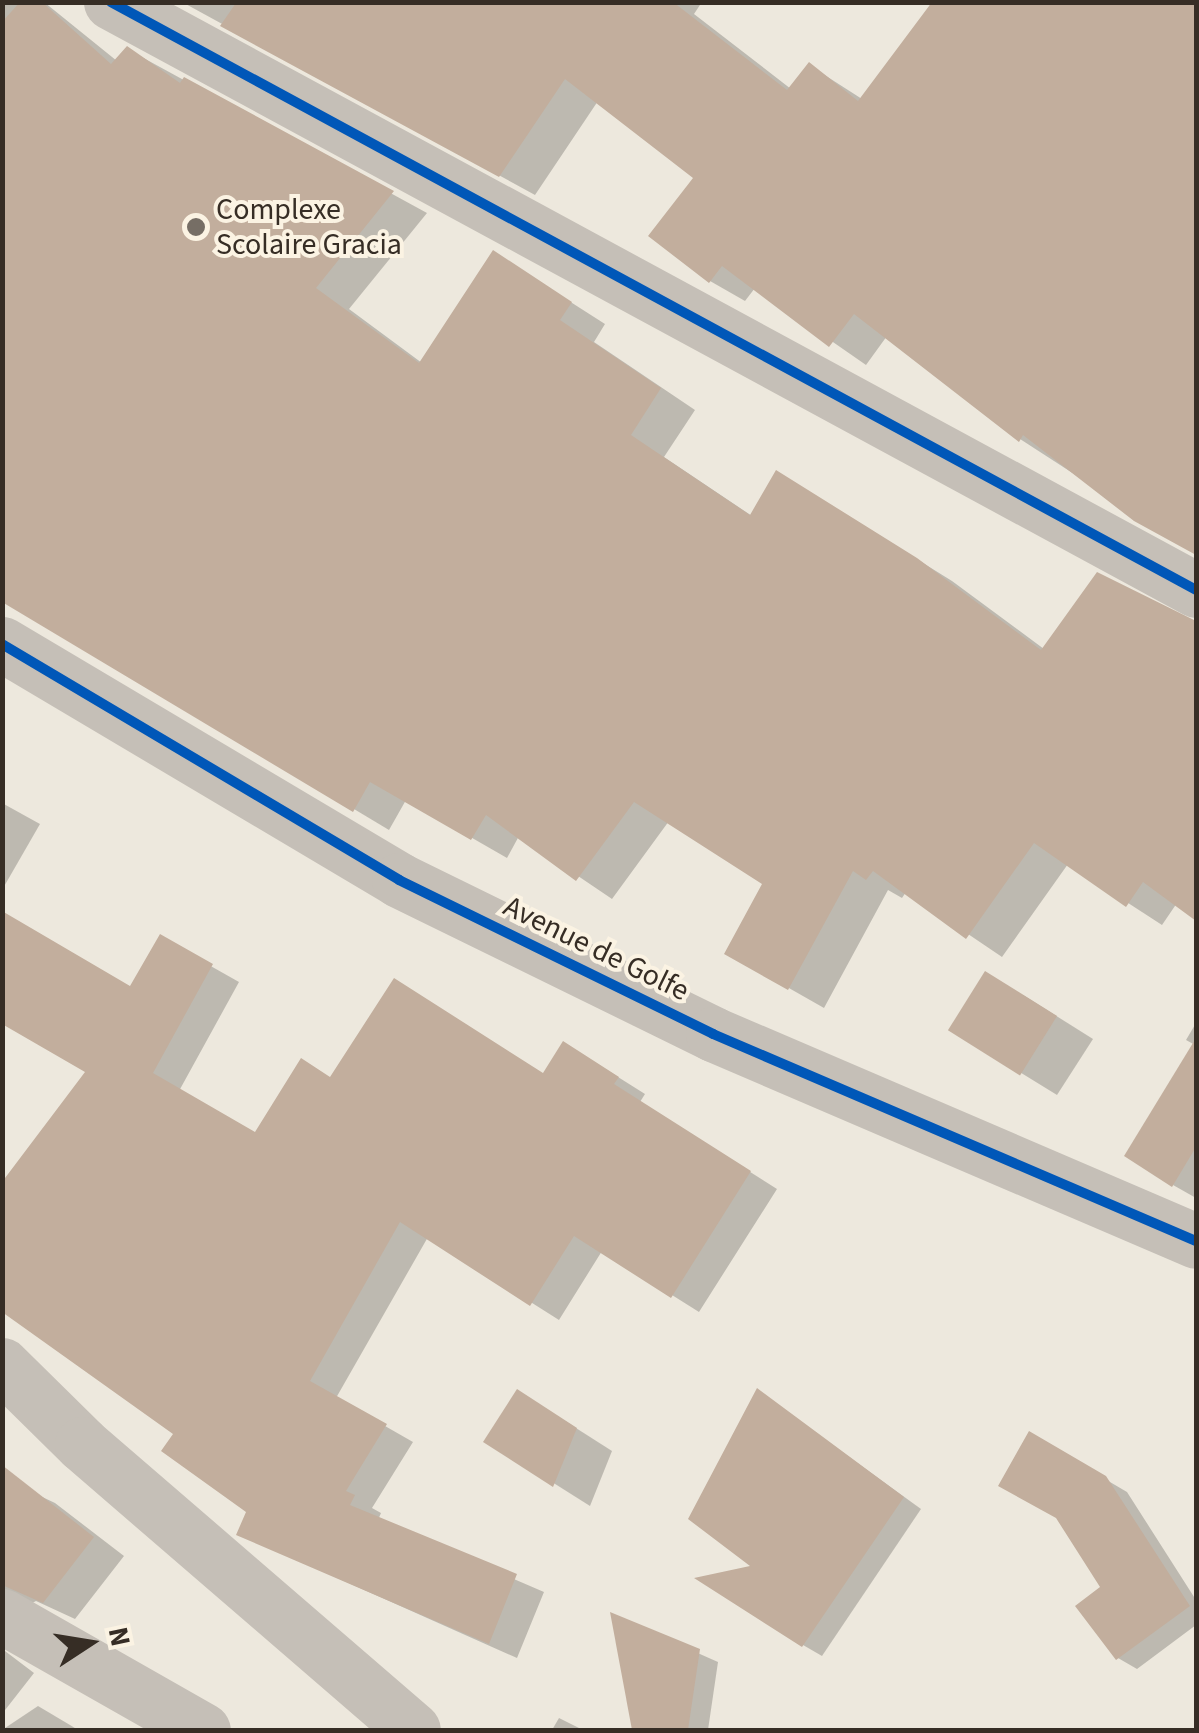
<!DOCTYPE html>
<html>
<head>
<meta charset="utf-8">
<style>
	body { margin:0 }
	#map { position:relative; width:1199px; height:1733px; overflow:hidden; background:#ede8dd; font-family:"Source Sans 3",sans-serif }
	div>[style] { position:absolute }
	.shadow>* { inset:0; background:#0003 }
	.building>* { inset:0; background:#c2ae9d; transform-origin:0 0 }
	.street>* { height:55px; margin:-27.5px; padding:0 27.5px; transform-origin:27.5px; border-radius:27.5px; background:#c5bfb7 }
	.cycleway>* { height:10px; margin:-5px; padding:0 5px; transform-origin:5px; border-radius:5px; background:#0057b8 }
	.dots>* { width:28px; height:28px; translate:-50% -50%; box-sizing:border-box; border:5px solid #fbf3e3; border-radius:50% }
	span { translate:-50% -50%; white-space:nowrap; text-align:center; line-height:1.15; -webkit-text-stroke:8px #fbf3e3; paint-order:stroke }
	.poi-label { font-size:30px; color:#362d25 }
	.left { translate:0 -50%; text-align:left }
	.street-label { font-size:30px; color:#362d25 }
	.frame { position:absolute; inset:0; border:5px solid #362d25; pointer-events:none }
	.north { position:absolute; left:40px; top:1593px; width:100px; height:100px; -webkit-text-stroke:8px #fbf3e3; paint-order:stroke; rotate:78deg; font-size:28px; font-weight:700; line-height:40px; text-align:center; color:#362d25 }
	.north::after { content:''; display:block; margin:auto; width:35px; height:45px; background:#362d25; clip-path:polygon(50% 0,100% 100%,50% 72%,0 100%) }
</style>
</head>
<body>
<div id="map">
	<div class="shadow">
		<i style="clip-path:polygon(2px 2px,44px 2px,117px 61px,127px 49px,427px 213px,349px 309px,422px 363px,494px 253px,605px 324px,594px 342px,695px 410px,664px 457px,752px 516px,812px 494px,952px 581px,1044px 649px,1196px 624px,1196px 917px,1177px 903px,1162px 925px,1068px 864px,1002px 957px,906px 892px,902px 898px,888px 890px,824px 1008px,727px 953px,765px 883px,669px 821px,612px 899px,519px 836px,507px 858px,406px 800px,389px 830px,2px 598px)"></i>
		<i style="clip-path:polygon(182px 2px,702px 2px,694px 14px,791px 89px,809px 65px,862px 99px,935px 2px,1196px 2px,1196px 553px,1020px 439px,887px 336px,866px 365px,755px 288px,745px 301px,710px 281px,696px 177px,598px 101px,535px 195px)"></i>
		<i style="clip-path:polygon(2px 803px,40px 824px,2px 890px)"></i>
		<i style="clip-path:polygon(161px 938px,239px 982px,179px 1091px,256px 1135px,332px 1079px,544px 1075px,591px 1060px,645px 1094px,640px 1102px,777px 1189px,699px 1312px,602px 1251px,559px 1320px,428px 1237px,336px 1398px,413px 1442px,372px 1508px,381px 1513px,378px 1520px,544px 1592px,517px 1658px,239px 1534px,249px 1511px,177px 1433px,88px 1072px)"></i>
		<i style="clip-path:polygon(1023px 995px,1093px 1039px,1057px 1095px,950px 1029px)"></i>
		<i style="clip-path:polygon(1196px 1023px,1196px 1198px,1173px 1185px,1195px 1045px,1186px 1040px)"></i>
		<i style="clip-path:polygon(758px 1391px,921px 1509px,822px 1656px,803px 1645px,756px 1567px)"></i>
		<i style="clip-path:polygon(554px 1414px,612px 1451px,590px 1506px,487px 1441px)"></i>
		<i style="clip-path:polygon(1030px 1435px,1127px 1492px,1196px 1600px,1196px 1625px,1137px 1669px,1118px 1658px,1103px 1588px)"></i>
		<i style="clip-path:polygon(2px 1478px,55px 1503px,124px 1556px,75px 1619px,36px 1601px,6px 1617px,5px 1651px,34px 1673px,2px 1714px)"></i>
		<i style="clip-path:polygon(614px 1616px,718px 1662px,708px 1730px,635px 1730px)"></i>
		<i style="clip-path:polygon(38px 1706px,70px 1725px,78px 1730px,2px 1730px)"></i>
		<i style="clip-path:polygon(559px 1718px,583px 1730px,552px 1730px)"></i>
	</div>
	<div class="building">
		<i style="clip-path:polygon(20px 2px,42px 2px,111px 64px,127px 46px,180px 83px,184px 77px,394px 191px,316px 288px,419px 363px,493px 250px,572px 302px,560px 320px,661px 388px,631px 435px,750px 515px,776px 470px,917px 558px,1041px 650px,1097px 572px,1196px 621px,1196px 921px,1143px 882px,1126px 907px,1034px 843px,966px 939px,873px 871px,866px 880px,853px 871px,788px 990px,724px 954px,762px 884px,634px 802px,576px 881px,486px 815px,471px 840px,370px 782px,353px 812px,2px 602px,2px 22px)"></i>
		<i style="clip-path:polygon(673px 2px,787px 90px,809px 62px,858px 101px,932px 2px,1196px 2px,1196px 555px,1134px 521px,1023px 435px,1019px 442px,854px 314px,829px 347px,722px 266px,709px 283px,648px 236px,693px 178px,565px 79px,499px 177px,220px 26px,236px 3px)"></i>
		<i style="clip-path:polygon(2px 911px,130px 986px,160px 934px,213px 964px,153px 1073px,255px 1132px,301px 1058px,330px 1077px,394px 978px,543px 1073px,563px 1041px,619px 1077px,614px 1084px,751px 1171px,671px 1298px,574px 1236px,530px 1306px,400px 1222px,310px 1381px,387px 1424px,346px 1491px,355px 1495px,350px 1505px,517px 1574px,489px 1644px,236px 1535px,246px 1512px,161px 1451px,173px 1434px,2px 1312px,2px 1182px,85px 1072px,2px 1024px)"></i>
		<i style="left:985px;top:971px;width:85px;height:70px;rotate:32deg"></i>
		<i style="clip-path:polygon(1196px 1038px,1196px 1147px,1172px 1187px,1124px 1156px)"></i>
		<i style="clip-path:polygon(757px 1388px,904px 1497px,802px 1647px,694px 1578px,750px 1566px,688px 1519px)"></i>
		<i style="clip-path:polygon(517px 1389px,577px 1428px,553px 1487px,483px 1442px)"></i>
		<i style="clip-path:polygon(1029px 1431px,1106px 1476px,1190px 1606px,1116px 1660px,1075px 1606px,1100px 1587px,1056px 1518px,998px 1486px)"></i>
		<i style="clip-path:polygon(2px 1465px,94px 1537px,43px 1603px,2px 1585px)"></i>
		<i style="clip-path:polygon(610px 1612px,700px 1649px,688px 1730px,632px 1730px)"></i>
	</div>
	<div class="street">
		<i style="left:111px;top:2px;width:1234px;rotate:28.45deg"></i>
		<i style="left:2px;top:644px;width:462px;rotate:30.7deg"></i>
		<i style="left:399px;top:880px;width:350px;rotate:26.1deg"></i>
		<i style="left:713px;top:1034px;width:525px;rotate:23.2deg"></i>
		<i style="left:2px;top:1365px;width:112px;rotate:44.6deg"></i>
		<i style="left:82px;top:1444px;width:437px;rotate:40.8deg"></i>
		<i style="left:2px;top:1616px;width:231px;rotate:29.6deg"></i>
	</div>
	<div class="cycleway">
		<i style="left:111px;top:2px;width:1234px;rotate:28.45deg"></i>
		<i style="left:2px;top:644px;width:462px;rotate:30.7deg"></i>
		<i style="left:399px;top:880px;width:350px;rotate:26.1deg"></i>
		<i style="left:713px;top:1034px;width:525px;rotate:23.2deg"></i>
	</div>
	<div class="dots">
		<i style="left:196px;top:227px;background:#766e65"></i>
	</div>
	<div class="poi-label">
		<span class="left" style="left:216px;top:227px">Complexe<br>Scolaire Gracia</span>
	</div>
	<div class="street-label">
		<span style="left:596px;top:949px;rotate:26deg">Avenue de Golfe</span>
	</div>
	<div class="frame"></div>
	<div class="north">N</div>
</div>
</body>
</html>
